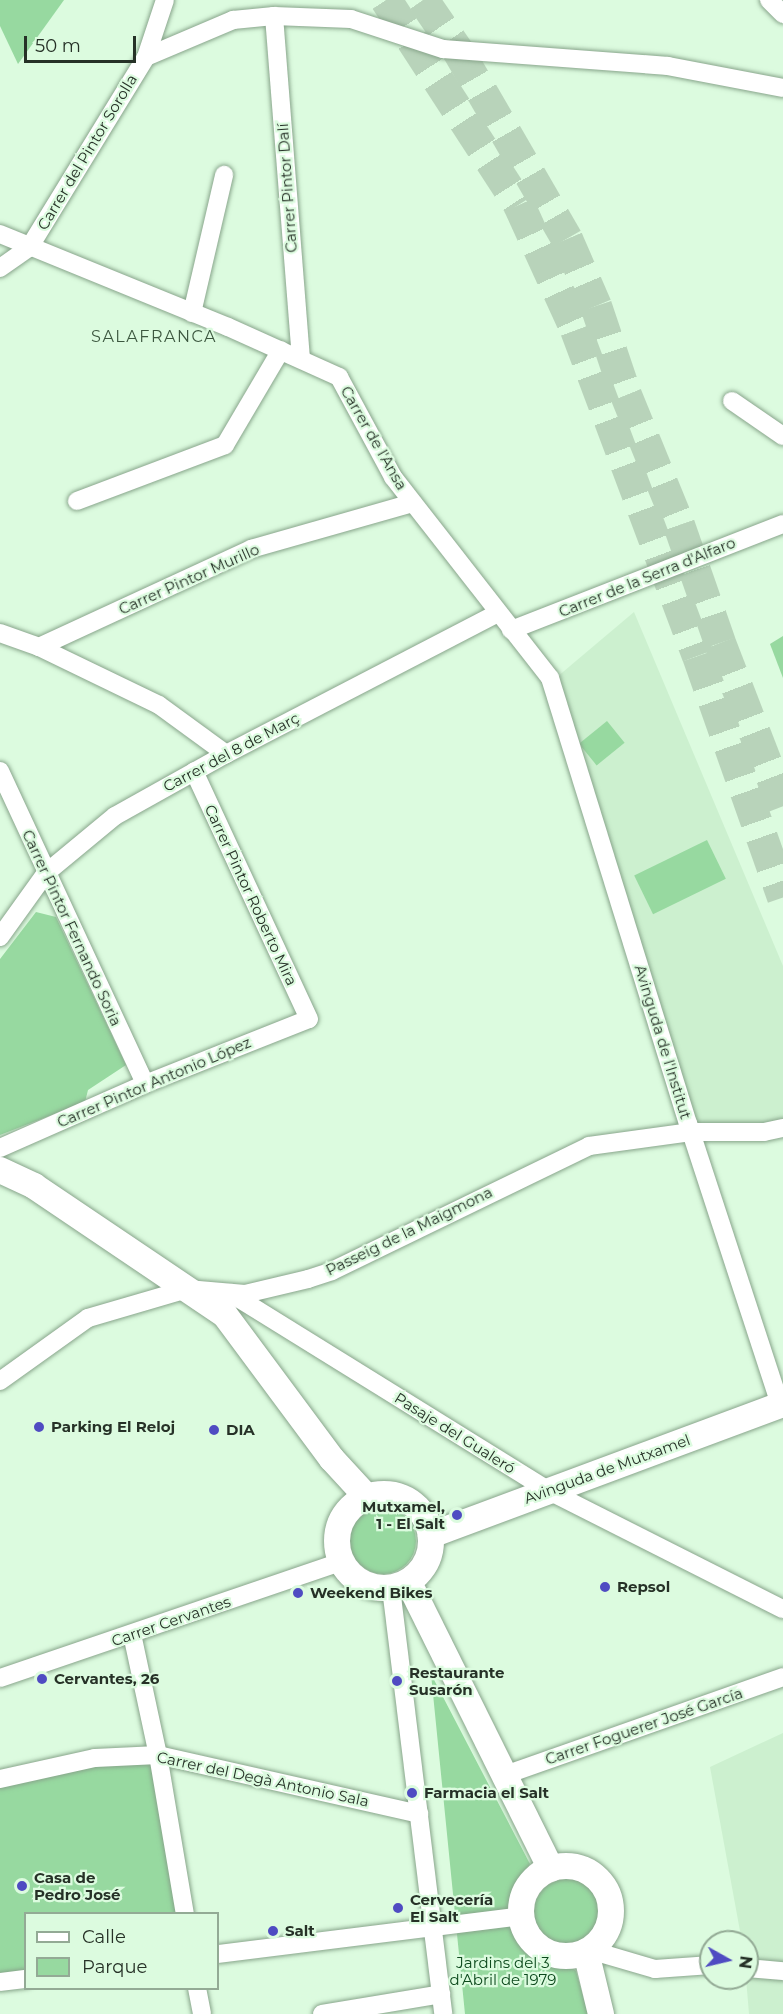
<!DOCTYPE html>
<html>
<head>
<meta charset="utf-8">
<style>
	body { margin:0 }
	#map { position:relative; width:783px; height:2014px; overflow:hidden; background:#dcfbdf; font-family:Montserrat,sans-serif }
	div>[style] { position:absolute }
	.built>* { inset:0; background:#ccf0cf }
	.green>* { inset:0; background:#97d9a0; transform-origin:0 0 }
	.round { border-radius:50% }
	.highway-tunnel>* { height:32px; margin-top:-16px; transform-origin:0; background:repeating-linear-gradient(90deg,#b8d3ba 0 32px,transparent 0 48px) }
	.roads { filter:drop-shadow(0 0 2px #88a58b) drop-shadow(0 0 2px #88a58b) }
	.street>* { height:18px; margin:-9px; padding:0 9px; transform-origin:9px; border-radius:9px; background:#fff }
	.secondary>* { height:26px; margin:-13px; padding:0 13px; transform-origin:13px; border-radius:13px; background:#fff }
	.secondary>.ring { margin:-13px; padding:0; box-sizing:content-box; background:none; border:26px solid #fff; border-radius:50% }
	.dots>* { width:16px; height:16px; translate:-50% -50%; box-sizing:border-box; border:3px solid #dcfbdf; border-radius:50% }
	span { translate:-50% -50%; white-space:nowrap; text-align:center; line-height:1.15; -webkit-text-stroke:4.5px #dcfbdf; paint-order:stroke }
	.street-label { font-size:15px; color:#263127 }
	.poi-label { font-size:15px; color:#263127; font-weight:700 }
	.left { translate:0 -50%; text-align:left }
	.right { translate:-100% -50%; text-align:right }
	.park-label { font-size:15px; color:#0c491c }
	.neighbourhood-label { font-size:16px; color:#3c573f; letter-spacing:1.5px }
	.legend { position:absolute; left:24px; top:1912px; width:195px; height:78px; box-sizing:border-box; background:#dcfbdf; border:2px solid #93aa95; margin:0; padding:8px 10px; list-style:none; font-size:18px; color:#263127 }
	.legend li { display:flex; align-items:center; gap:12px; height:30px }
	.legend b { width:30px; border:2px solid #93aa95 }
	.north { position:absolute; left:699px; top:1930px; width:60px; height:60px; box-sizing:border-box; background:#dcfbdf; border:2px solid #93aa95; border-radius:50%; rotate:98deg; font-size:16px; font-weight:700; line-height:24px; text-align:center; color:#263127 }
	.north::after { content:''; display:block; margin:auto; width:21px; height:27px; background:#4f4bc2; clip-path:polygon(50% 0,100% 100%,50% 72%,0 100%) }
	.scale { position:absolute; left:24px; top:36px; width:112px; height:27px; box-sizing:border-box; border:3px solid #263127; border-top:0; padding-left:8px; font-size:18px; line-height:21px; white-space:nowrap; color:#263127; -webkit-text-stroke:4px #dcfbdf; paint-order:stroke }
</style>
</head>
<body>
<div id="map">
	<div class="built">
		<i style="clip-path:polygon(634px 612px,783px 966px,783px 1120px,753px 1125px,691px 1123px,557px 677px)"></i>
		<i style="clip-path:polygon(783px 1733px,783px 2014px,749px 2014px,746px 1978px,747px 1942px,742px 1942px,710px 1767px)"></i>
	</div>
	<div class="green">
		<i style="clip-path:polygon(0 0,64px 0,18px 64px,0 26px)"></i>
		<i style="clip-path:polygon(783px 636px,783px 678px,770px 644px)"></i>
		<i style="left:607px;top:721px;width:28px;height:36px;rotate:51deg"></i>
		<i style="left:707px;top:840px;width:43px;height:81px;rotate:64deg"></i>
		<i style="clip-path:polygon(36px 912px,56px 917px,126px 1065px,88px 1090px,85px 1102px,0 1135px,0 959px)"></i>
		<i class="round" style="left:350px;top:1508px;width:66px;height:66px"></i>
		<i style="clip-path:polygon(431px 1674px,530px 1864px,503px 1918px,576px 1971px,588px 2014px,465px 2014px)"></i>
		<i style="clip-path:polygon(158px 1755px,185px 1913px,26px 1914px,25px 1979px,0 1982px,0 1779px)"></i>
		<i class="round" style="left:534px;top:1879px;width:66px;height:66px"></i>
	</div>
	<div class="highway-tunnel">
		<i style="left:386px;top:0;width:244px;rotate:57deg"></i>
		<i style="left:519px;top:205px;width:137px;rotate:65.5deg"></i>
		<i style="left:576px;top:330px;width:348px;rotate:69.5deg"></i>
		<i style="left:698px;top:656px;width:256px;rotate:70.6deg"></i>
		<i style="left:423px;top:0;width:62px;rotate:55.5deg"></i>
		<i style="left:458px;top:51px;width:217px;rotate:59.9deg"></i>
		<i style="left:567px;top:239px;width:73px;rotate:66.6deg"></i>
		<i style="left:596px;top:306px;width:94px;rotate:71.4deg"></i>
		<i style="left:626px;top:395px;width:140px;rotate:67.8deg"></i>
		<i style="left:679px;top:525px;width:125px;rotate:70.8deg"></i>
		<i style="left:720px;top:643px;width:175px;rotate:68.9deg"></i>
	</div>
	<div class="roads">
		<div class="street">
			<i style="left:769px;top:0;width:20px;rotate:45deg"></i>
			<i style="left:274px;top:16px;width:344px;rotate:85.5deg"></i>
			<i style="left:146px;top:57px;width:95px;rotate:-23deg"></i>
			<i style="left:233px;top:20px;width:41px;rotate:-5.6deg"></i>
			<i style="left:274px;top:16px;width:77px;rotate:2.2deg"></i>
			<i style="left:351px;top:19px;width:97px;rotate:18.1deg"></i>
			<i style="left:443px;top:49px;width:226px;rotate:4.3deg"></i>
			<i style="left:668px;top:66px;width:117px;rotate:10.8deg"></i>
			<i style="left:0;top:234px;width:246px;rotate:22.2deg"></i>
			<i style="left:228px;top:327px;width:122px;rotate:24.2deg"></i>
			<i style="left:339px;top:377px;width:114px;rotate:61.6deg"></i>
			<i style="left:393px;top:477px;width:255px;rotate:52deg"></i>
			<i style="left:550px;top:678px;width:466px;rotate:72.8deg"></i>
			<i style="left:688px;top:1123px;width:297px;rotate:71.9deg"></i>
			<i style="left:0;top:268px;width:35px;rotate:-35deg"></i>
			<i style="left:29px;top:248px;width:224px;rotate:-58.5deg"></i>
			<i style="left:146px;top:57px;width:60px;rotate:-71.6deg"></i>
			<i style="left:192px;top:313px;width:142px;rotate:-76.9deg"></i>
			<i style="left:732px;top:401px;width:62px;rotate:34.5deg"></i>
			<i style="left:77px;top:501px;width:158px;rotate:-20.7deg"></i>
			<i style="left:225px;top:445px;width:110px;rotate:-59.5deg"></i>
			<i style="left:511px;top:630px;width:292px;rotate:-21.3deg"></i>
			<i style="left:0;top:633px;width:41px;rotate:19.7deg"></i>
			<i style="left:39px;top:647px;width:133px;rotate:25.8deg"></i>
			<i style="left:159px;top:705px;width:83px;rotate:36.2deg"></i>
			<i style="left:39px;top:647px;width:234px;rotate:-24.8deg"></i>
			<i style="left:251px;top:549px;width:168px;rotate:-15.9deg"></i>
			<i style="left:0;top:771px;width:345px;rotate:65.1deg"></i>
			<i style="left:0;top:937px;width:79px;rotate:-54.3deg"></i>
			<i style="left:46px;top:873px;width:89px;rotate:-39.6deg"></i>
			<i style="left:115px;top:816px;width:127px;rotate:-29.2deg"></i>
			<i style="left:226px;top:754px;width:306px;rotate:-27.4deg"></i>
			<i style="left:0;top:1148px;width:158px;rotate:-23.8deg"></i>
			<i style="left:145px;top:1084px;width:176px;rotate:-21.6deg"></i>
			<i style="left:309px;top:1019px;width:273px;rotate:-114.9deg"></i>
			<i style="left:230px;top:1293px;width:375px;rotate:31.8deg"></i>
			<i style="left:549px;top:1491px;width:262px;rotate:26.8deg"></i>
			<i style="left:0;top:1381px;width:108px;rotate:-35.6deg"></i>
			<i style="left:88px;top:1318px;width:103px;rotate:-16.3deg"></i>
			<i style="left:187px;top:1289px;width:58px;rotate:4.9deg"></i>
			<i style="left:245px;top:1294px;width:65px;rotate:-13.4deg"></i>
			<i style="left:308px;top:1279px;width:25px;rotate:-18deg"></i>
			<i style="left:332px;top:1271px;width:286px;rotate:-25.9deg"></i>
			<i style="left:589px;top:1146px;width:103px;rotate:-7.8deg"></i>
			<i style="left:691px;top:1132px;width:73px"></i>
			<i style="left:764px;top:1132px;width:19px;rotate:-12deg"></i>
			<i style="left:391px;top:1588px;width:429px;rotate:83deg"></i>
			<i style="left:132px;top:1634px;width:124px;rotate:77.9deg"></i>
			<i style="left:158px;top:1755px;width:161px;rotate:80.4deg"></i>
			<i style="left:0;top:1678px;width:360px;rotate:-18.8deg"></i>
			<i style="left:505px;top:1775px;width:295px;rotate:-19.4deg"></i>
			<i style="left:0;top:1779px;width:97px;rotate:-12.5deg"></i>
			<i style="left:95px;top:1758px;width:63px;rotate:-2.7deg"></i>
			<i style="left:158px;top:1755px;width:268px;rotate:12.7deg"></i>
			<i style="left:590px;top:1950px;width:68px;rotate:16.3deg"></i>
			<i style="left:655px;top:1969px;width:56px;rotate:-4.1deg"></i>
			<i style="left:218px;top:1954px;width:305px;rotate:-7.1deg"></i>
			<i style="left:747px;top:1968px;width:36px;rotate:5deg"></i>
			<i style="left:0;top:1982px;width:26px;rotate:-7deg"></i>
			<i style="left:197px;top:1988px;width:26px;rotate:79deg"></i>
			<i style="left:322px;top:2014px;width:121px;rotate:-9.5deg"></i>
		</div>
		<div class="secondary">
			<i style="left:0;top:1170px;width:38px;rotate:25deg"></i>
			<i style="left:34px;top:1186px;width:230px;rotate:34deg"></i>
			<i style="left:225px;top:1315px;width:179px;rotate:53.4deg"></i>
			<i style="left:332px;top:1459px;width:50px;rotate:47.4deg"></i>
			<i class="ring" style="left:337px;top:1494px;width:68px;height:68px"></i>
			<i style="left:431px;top:1535px;width:376px;rotate:-20.4deg"></i>
			<i style="left:409px;top:1583px;width:319px;rotate:63.6deg"></i>
			<i class="ring" style="left:521px;top:1866px;width:64px;height:64px"></i>
			<i style="left:586px;top:1952px;width:64px;rotate:76.4deg"></i>
		</div>
	</div>
	<div class="dots">
		<i style="left:39px;top:1427px;background:#4f4bc2"></i>
		<i style="left:214px;top:1430px;background:#4f4bc2"></i>
		<i style="left:457px;top:1515px;background:#4f4bc2"></i>
		<i style="left:605px;top:1587px;background:#4f4bc2"></i>
		<i style="left:298px;top:1593px;background:#4f4bc2"></i>
		<i style="left:42px;top:1679px;background:#4f4bc2"></i>
		<i style="left:397px;top:1681px;background:#4f4bc2"></i>
		<i style="left:412px;top:1793px;background:#4f4bc2"></i>
		<i style="left:22px;top:1886px;background:#4f4bc2"></i>
		<i style="left:398px;top:1908px;background:#4f4bc2"></i>
		<i style="left:273px;top:1931px;background:#4f4bc2"></i>
	</div>
	<div class="street-label">
		<span style="left:87px;top:152px;rotate:-59deg">Carrer del Pintor Sorolla</span>
		<span style="left:287px;top:188px;rotate:-94deg">Carrer Pintor Dalí</span>
		<span style="left:374px;top:438px;rotate:60deg">Carrer de l'Ansa</span>
		<span style="left:647px;top:577px;rotate:-22deg">Carrer de la Serra d'Alfaro</span>
		<span style="left:189px;top:579px;rotate:-24deg">Carrer Pintor Murillo</span>
		<span style="left:231px;top:752px;rotate:-28deg">Carrer del 8 de Març</span>
		<span style="left:251px;top:895px;rotate:65deg">Carrer Pintor Roberto Mira</span>
		<span style="left:72px;top:928px;rotate:65deg">Carrer Pintor Fernando Soria</span>
		<span style="left:663px;top:1042px;rotate:73deg">Avinguda de l'Institut</span>
		<span style="left:154px;top:1082px;rotate:-23deg">Carrer Pintor Antonio López</span>
		<span style="left:409px;top:1231px;rotate:-26deg">Passeig de la Maigmona</span>
		<span style="left:455px;top:1433px;rotate:32deg">Pasaje del Gualeró</span>
		<span style="left:607px;top:1469px;rotate:-20deg">Avinguda de Mutxamel</span>
		<span style="left:171px;top:1621px;rotate:-19deg">Carrer Cervantes</span>
		<span style="left:644px;top:1726px;rotate:-19deg">Carrer Foguerer José García</span>
		<span style="left:263px;top:1779px;rotate:12deg">Carrer del Degà Antonio Sala</span>
	</div>
	<div class="poi-label">
		<span class="left" style="left:51px;top:1427px">Parking El Reloj</span>
		<span class="left" style="left:226px;top:1430px">DIA</span>
		<span class="right" style="left:445px;top:1515px">Mutxamel,<br>1 - El Salt</span>
		<span class="left" style="left:617px;top:1587px">Repsol</span>
		<span class="left" style="left:310px;top:1593px">Weekend Bikes</span>
		<span class="left" style="left:409px;top:1681px">Restaurante<br>Susarón</span>
		<span class="left" style="left:54px;top:1679px">Cervantes, 26</span>
		<span class="left" style="left:424px;top:1793px">Farmacia el Salt</span>
		<span class="left" style="left:34px;top:1886px">Casa de<br>Pedro José</span>
		<span class="left" style="left:410px;top:1908px">Cervecería<br>El Salt</span>
		<span class="left" style="left:285px;top:1931px">Salt</span>
	</div>
	<div class="park-label">
		<span style="left:503px;top:1971px">Jardins del 3<br>d'Abril de 1979</span>
	</div>
	<div class="neighbourhood-label">
		<span style="left:154px;top:337px">SALAFRANCA</span>
	</div>
	<ul class="legend">
	<li><b style="height:8px;background:#fff"></b>Calle</li>
	<li><b style="height:16px;background:#97d9a0"></b>Parque</li>
	</ul>
	<div class="north">N</div>
	<div class="scale">50 m</div>
</div>
</body>
</html>
